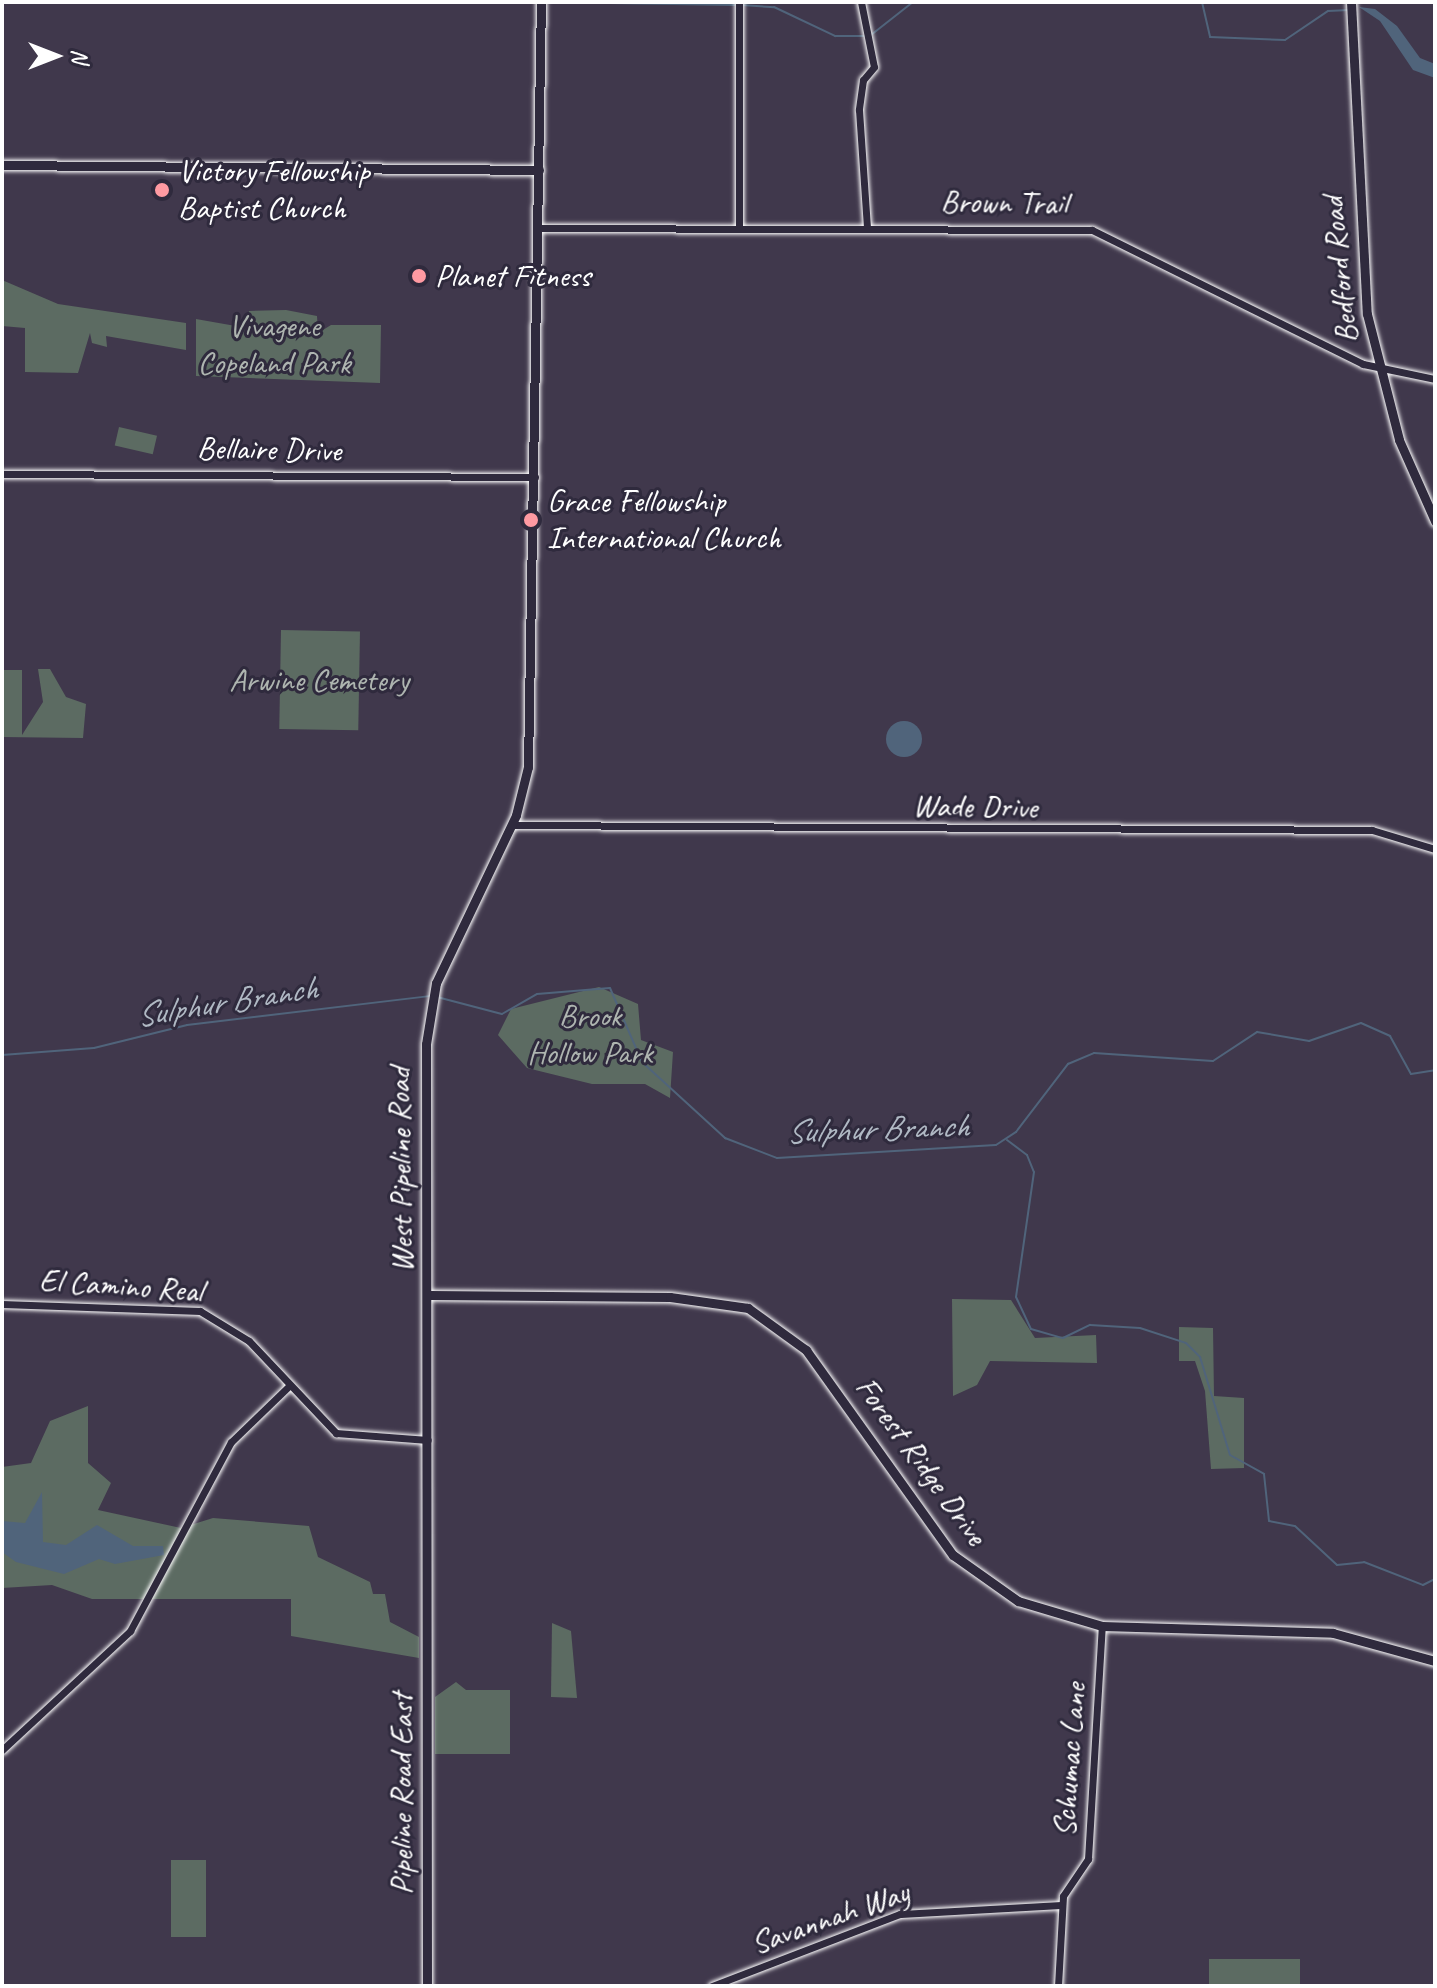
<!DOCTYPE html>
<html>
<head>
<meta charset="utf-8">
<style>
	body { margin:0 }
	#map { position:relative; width:1437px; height:1988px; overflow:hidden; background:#40384c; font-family:Caveat,sans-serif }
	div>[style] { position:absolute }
	.green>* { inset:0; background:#5c6b62; transform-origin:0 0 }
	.water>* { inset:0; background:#50647b }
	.round { border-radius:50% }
	.stream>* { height:2px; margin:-1px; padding:0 1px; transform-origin:1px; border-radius:1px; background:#50647b }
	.roads { filter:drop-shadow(0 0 2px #fff) drop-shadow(0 0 2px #fff) }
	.minor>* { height:7px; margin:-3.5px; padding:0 3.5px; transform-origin:3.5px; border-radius:3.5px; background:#2f2a3d }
	.major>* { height:9px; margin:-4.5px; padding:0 4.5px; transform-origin:4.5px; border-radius:4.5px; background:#2f2a3d }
	.dots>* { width:22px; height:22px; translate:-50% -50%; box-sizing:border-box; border:4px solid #2f2a3d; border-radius:50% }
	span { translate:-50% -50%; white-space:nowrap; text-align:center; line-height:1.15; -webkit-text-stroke:6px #2f2a3d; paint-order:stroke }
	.poi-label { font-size:32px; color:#fff }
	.left { translate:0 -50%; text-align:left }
	.street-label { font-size:32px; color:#fff }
	.park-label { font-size:32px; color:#aeb5b0 }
	.water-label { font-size:34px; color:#b0b9c4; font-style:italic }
	.frame { position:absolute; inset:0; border:4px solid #fff; pointer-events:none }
	.north { position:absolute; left:16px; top:16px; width:80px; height:80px; -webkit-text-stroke:6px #2f2a3d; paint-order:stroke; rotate:90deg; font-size:22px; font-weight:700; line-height:32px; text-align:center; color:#fff }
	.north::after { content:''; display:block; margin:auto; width:28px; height:36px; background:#fff; clip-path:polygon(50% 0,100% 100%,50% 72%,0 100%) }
</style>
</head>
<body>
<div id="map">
	<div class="green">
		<i style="clip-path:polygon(2px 280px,58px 304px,186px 323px,186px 350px,106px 336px,107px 347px,92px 343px,90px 333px,78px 373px,25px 372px,25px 328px,2px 326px)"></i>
		<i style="clip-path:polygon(286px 310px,317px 316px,318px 333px,331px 325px,381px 325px,380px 383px,196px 376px,196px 319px,247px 328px,249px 311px)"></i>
		<i style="left:119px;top:427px;width:39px;height:19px;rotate:13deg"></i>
		<i style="left:281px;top:630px;width:79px;height:99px;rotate:1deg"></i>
		<i style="clip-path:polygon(38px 669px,50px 669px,66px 697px,86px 704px,83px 738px,2px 737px,2px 670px,22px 670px,22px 735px,43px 702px)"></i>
		<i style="clip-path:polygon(599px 987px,638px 1004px,641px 1040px,673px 1052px,670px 1098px,645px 1084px,592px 1084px,527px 1068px,498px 1035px,511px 1009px)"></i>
		<i style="clip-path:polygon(952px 1299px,1011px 1300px,1035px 1338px,1096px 1335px,1097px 1363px,990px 1361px,977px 1385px,953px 1396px)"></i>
		<i style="clip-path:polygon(1179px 1327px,1213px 1328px,1214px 1396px,1244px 1398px,1244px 1468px,1211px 1469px,1205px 1391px,1195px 1361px,1179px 1361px)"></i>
		<i style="clip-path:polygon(88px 1406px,88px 1463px,111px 1483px,98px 1510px,181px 1528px,213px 1518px,309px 1526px,318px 1557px,370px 1582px,373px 1594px,385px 1594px,390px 1622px,419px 1637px,419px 1658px,291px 1636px,291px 1599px,92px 1599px,52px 1585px,2px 1588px,2px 1467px,31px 1463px,50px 1421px)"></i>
		<i style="clip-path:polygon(552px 1623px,571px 1631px,577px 1698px,551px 1697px)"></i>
		<i style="clip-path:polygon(456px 1682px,466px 1690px,510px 1690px,510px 1754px,435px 1754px,435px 1697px)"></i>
		<i style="left:171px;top:1860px;width:35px;height:77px"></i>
		<i style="left:1209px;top:1959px;width:91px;height:27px"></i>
	</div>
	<div class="water">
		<i style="clip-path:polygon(1359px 7px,1375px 9px,1397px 26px,1420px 58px,1435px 64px,1435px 78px,1413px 70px,1380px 21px)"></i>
		<i class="round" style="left:886px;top:721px;width:36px;height:36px"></i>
		<i style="clip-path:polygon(42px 1492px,43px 1542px,66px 1545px,97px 1525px,133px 1546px,163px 1546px,164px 1555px,115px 1564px,99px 1559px,64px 1574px,16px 1562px,2px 1552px,2px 1521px,25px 1523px)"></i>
	</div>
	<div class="stream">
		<i style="left:460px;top:2px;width:50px"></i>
		<i style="left:546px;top:2px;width:189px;rotate:0.9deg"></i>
		<i style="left:1202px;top:2px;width:36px;rotate:77deg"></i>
		<i style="left:1210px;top:37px;width:75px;rotate:2.3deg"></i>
		<i style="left:1285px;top:40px;width:52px;rotate:-34deg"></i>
		<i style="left:1328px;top:11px;width:21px;rotate:-3deg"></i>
		<i style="left:742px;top:5px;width:32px;rotate:4deg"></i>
		<i style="left:774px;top:7px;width:68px;rotate:25.4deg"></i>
		<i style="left:835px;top:36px;width:30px"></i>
		<i style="left:871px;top:35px;width:53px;rotate:-38.2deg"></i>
		<i style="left:437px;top:997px;width:67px;rotate:14.7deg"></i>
		<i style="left:502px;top:1014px;width:40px;rotate:-29.7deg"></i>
		<i style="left:537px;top:994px;width:73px;rotate:-4.7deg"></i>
		<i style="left:610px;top:988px;width:81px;rotate:66.6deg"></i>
		<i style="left:642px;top:1062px;width:113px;rotate:42.5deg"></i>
		<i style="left:725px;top:1138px;width:56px;rotate:21deg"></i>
		<i style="left:777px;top:1158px;width:219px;rotate:-3.4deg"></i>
		<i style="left:996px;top:1145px;width:24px;rotate:-33deg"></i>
		<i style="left:1016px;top:1132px;width:86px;rotate:-52.6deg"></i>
		<i style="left:1068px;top:1064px;width:28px;rotate:-23deg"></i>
		<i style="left:1094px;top:1053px;width:119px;rotate:3.8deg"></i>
		<i style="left:1213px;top:1061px;width:53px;rotate:-33.4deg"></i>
		<i style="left:1257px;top:1032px;width:53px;rotate:9.8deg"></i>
		<i style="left:1309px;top:1041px;width:55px;rotate:-19.1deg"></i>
		<i style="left:1361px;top:1023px;width:32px;rotate:24deg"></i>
		<i style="left:1390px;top:1036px;width:43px;rotate:61.1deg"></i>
		<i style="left:1411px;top:1074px;width:24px;rotate:-9deg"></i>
		<i style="left:2px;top:1055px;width:92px;rotate:-4.4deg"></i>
		<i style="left:94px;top:1048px;width:96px;rotate:-13.9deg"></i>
		<i style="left:187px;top:1025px;width:246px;rotate:-6.8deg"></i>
		<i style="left:1007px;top:1140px;width:25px;rotate:37deg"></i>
		<i style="left:1027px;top:1155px;width:18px;rotate:68deg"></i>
		<i style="left:1034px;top:1172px;width:126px;rotate:98.2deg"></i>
		<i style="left:1016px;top:1297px;width:35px;rotate:65deg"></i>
		<i style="left:1031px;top:1329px;width:33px;rotate:16deg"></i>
		<i style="left:1063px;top:1338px;width:30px;rotate:-26deg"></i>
		<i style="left:1090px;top:1325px;width:50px;rotate:3.4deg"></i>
		<i style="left:1140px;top:1328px;width:48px;rotate:18.1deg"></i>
		<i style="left:1186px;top:1343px;width:20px;rotate:45deg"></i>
		<i style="left:1200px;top:1357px;width:102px;rotate:73deg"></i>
		<i style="left:1230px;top:1455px;width:39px;rotate:29deg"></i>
		<i style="left:1264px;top:1474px;width:47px;rotate:83.9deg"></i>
		<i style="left:1269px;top:1521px;width:26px;rotate:11deg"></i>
		<i style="left:1295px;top:1526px;width:57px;rotate:42.9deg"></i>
		<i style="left:1337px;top:1565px;width:27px;rotate:-6deg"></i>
		<i style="left:1364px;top:1562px;width:63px;rotate:21.3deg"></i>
		<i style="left:1423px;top:1585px;width:13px;rotate:-27deg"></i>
	</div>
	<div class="roads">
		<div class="minor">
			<i style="left:861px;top:2px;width:66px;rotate:78.7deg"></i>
			<i style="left:874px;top:67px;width:17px;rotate:130deg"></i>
			<i style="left:863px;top:80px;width:30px;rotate:98deg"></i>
			<i style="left:859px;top:110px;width:118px;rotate:86.1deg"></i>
			<i style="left:538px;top:228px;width:554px;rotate:0.21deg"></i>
			<i style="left:1092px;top:230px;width:302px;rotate:26.3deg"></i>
			<i style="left:1363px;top:364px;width:74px;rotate:11.8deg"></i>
			<i style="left:739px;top:228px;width:226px;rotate:-90deg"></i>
			<i style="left:2px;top:474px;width:533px;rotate:0.32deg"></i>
			<i style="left:512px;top:825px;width:860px;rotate:0.33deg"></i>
			<i style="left:1372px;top:830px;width:66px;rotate:16.8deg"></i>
			<i style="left:2px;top:1304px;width:198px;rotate:2deg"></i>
			<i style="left:200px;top:1311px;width:57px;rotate:31.5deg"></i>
			<i style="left:249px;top:1341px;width:127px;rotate:46.6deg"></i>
			<i style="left:336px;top:1433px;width:92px;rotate:4.4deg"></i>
			<i style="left:2px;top:1750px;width:175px;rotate:-42.9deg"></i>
			<i style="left:130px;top:1631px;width:214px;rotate:-61.9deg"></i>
			<i style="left:231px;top:1442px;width:81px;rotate:-44deg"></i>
			<i style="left:712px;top:1986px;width:201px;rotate:-21deg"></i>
			<i style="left:900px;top:1914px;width:162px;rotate:-3.2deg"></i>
			<i style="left:1058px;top:1986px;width:90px;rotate:-86.8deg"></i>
			<i style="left:1063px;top:1896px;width:45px;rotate:-56deg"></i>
			<i style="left:1088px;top:1859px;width:233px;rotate:-86.6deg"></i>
		</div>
		<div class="major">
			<i style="left:1351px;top:2px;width:312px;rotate:87.1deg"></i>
			<i style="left:1367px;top:314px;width:130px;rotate:75.7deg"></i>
			<i style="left:1399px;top:440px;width:89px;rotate:66deg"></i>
			<i style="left:2px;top:165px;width:537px;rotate:0.53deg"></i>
			<i style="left:429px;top:1295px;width:241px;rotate:0.5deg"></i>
			<i style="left:670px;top:1297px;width:79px;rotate:8deg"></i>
			<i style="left:748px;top:1308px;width:72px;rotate:35.9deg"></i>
			<i style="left:806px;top:1350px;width:252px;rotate:54.4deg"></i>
			<i style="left:953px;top:1555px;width:80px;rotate:35.3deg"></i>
			<i style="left:1018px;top:1601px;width:88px;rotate:16.6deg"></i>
			<i style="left:1102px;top:1626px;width:231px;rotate:1.7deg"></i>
			<i style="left:1333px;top:1633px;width:106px;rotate:15.4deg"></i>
			<i style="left:427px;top:1986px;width:942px;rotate:-90.06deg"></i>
			<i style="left:426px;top:1044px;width:62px;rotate:-80.7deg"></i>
			<i style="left:436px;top:983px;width:186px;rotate:-64.5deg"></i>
			<i style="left:516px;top:815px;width:49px;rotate:-76deg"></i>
			<i style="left:528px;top:767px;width:765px;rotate:-89.03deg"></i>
		</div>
	</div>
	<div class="dots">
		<i style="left:162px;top:190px;background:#ff9aa2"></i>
		<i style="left:419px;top:276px;background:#ff9aa2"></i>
		<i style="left:531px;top:520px;background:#ff9aa2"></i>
	</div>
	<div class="poi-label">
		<span class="left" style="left:178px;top:190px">Victory Fellowship<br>Baptist Church</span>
		<span class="left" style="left:435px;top:276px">Planet Fitness</span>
		<span class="left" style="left:547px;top:520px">Grace Fellowship<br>International Church</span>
	</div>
	<div class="street-label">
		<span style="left:1004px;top:203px;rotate:1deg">Brown Trail</span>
		<span style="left:1340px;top:270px;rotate:-96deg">Bedford Road</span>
		<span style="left:269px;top:450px;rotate:1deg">Bellaire Drive</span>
		<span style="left:975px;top:807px;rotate:1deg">Wade Drive</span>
		<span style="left:401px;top:1170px;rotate:-91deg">West Pipeline Road</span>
		<span style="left:121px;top:1286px;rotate:4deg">El Camino Real</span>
		<span style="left:921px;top:1461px;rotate:54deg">Forest Ridge Drive</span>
		<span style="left:1070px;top:1760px;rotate:-86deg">Schumac Lane</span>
		<span style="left:402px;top:1794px;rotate:-90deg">Pipeline Road East</span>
		<span style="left:830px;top:1918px;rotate:-19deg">Savannah Way</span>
	</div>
	<div class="park-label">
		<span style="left:274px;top:345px">Vivagene<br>Copeland Park</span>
		<span style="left:319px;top:680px">Arwine Cemetery</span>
		<span style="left:590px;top:1035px">Brook<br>Hollow Park</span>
	</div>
	<div class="water-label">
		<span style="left:226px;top:1001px;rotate:-9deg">Sulphur Branch</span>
		<span style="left:877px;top:1128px;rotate:-2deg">Sulphur Branch</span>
	</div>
	<div class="frame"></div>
	<div class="north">N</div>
</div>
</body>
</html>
